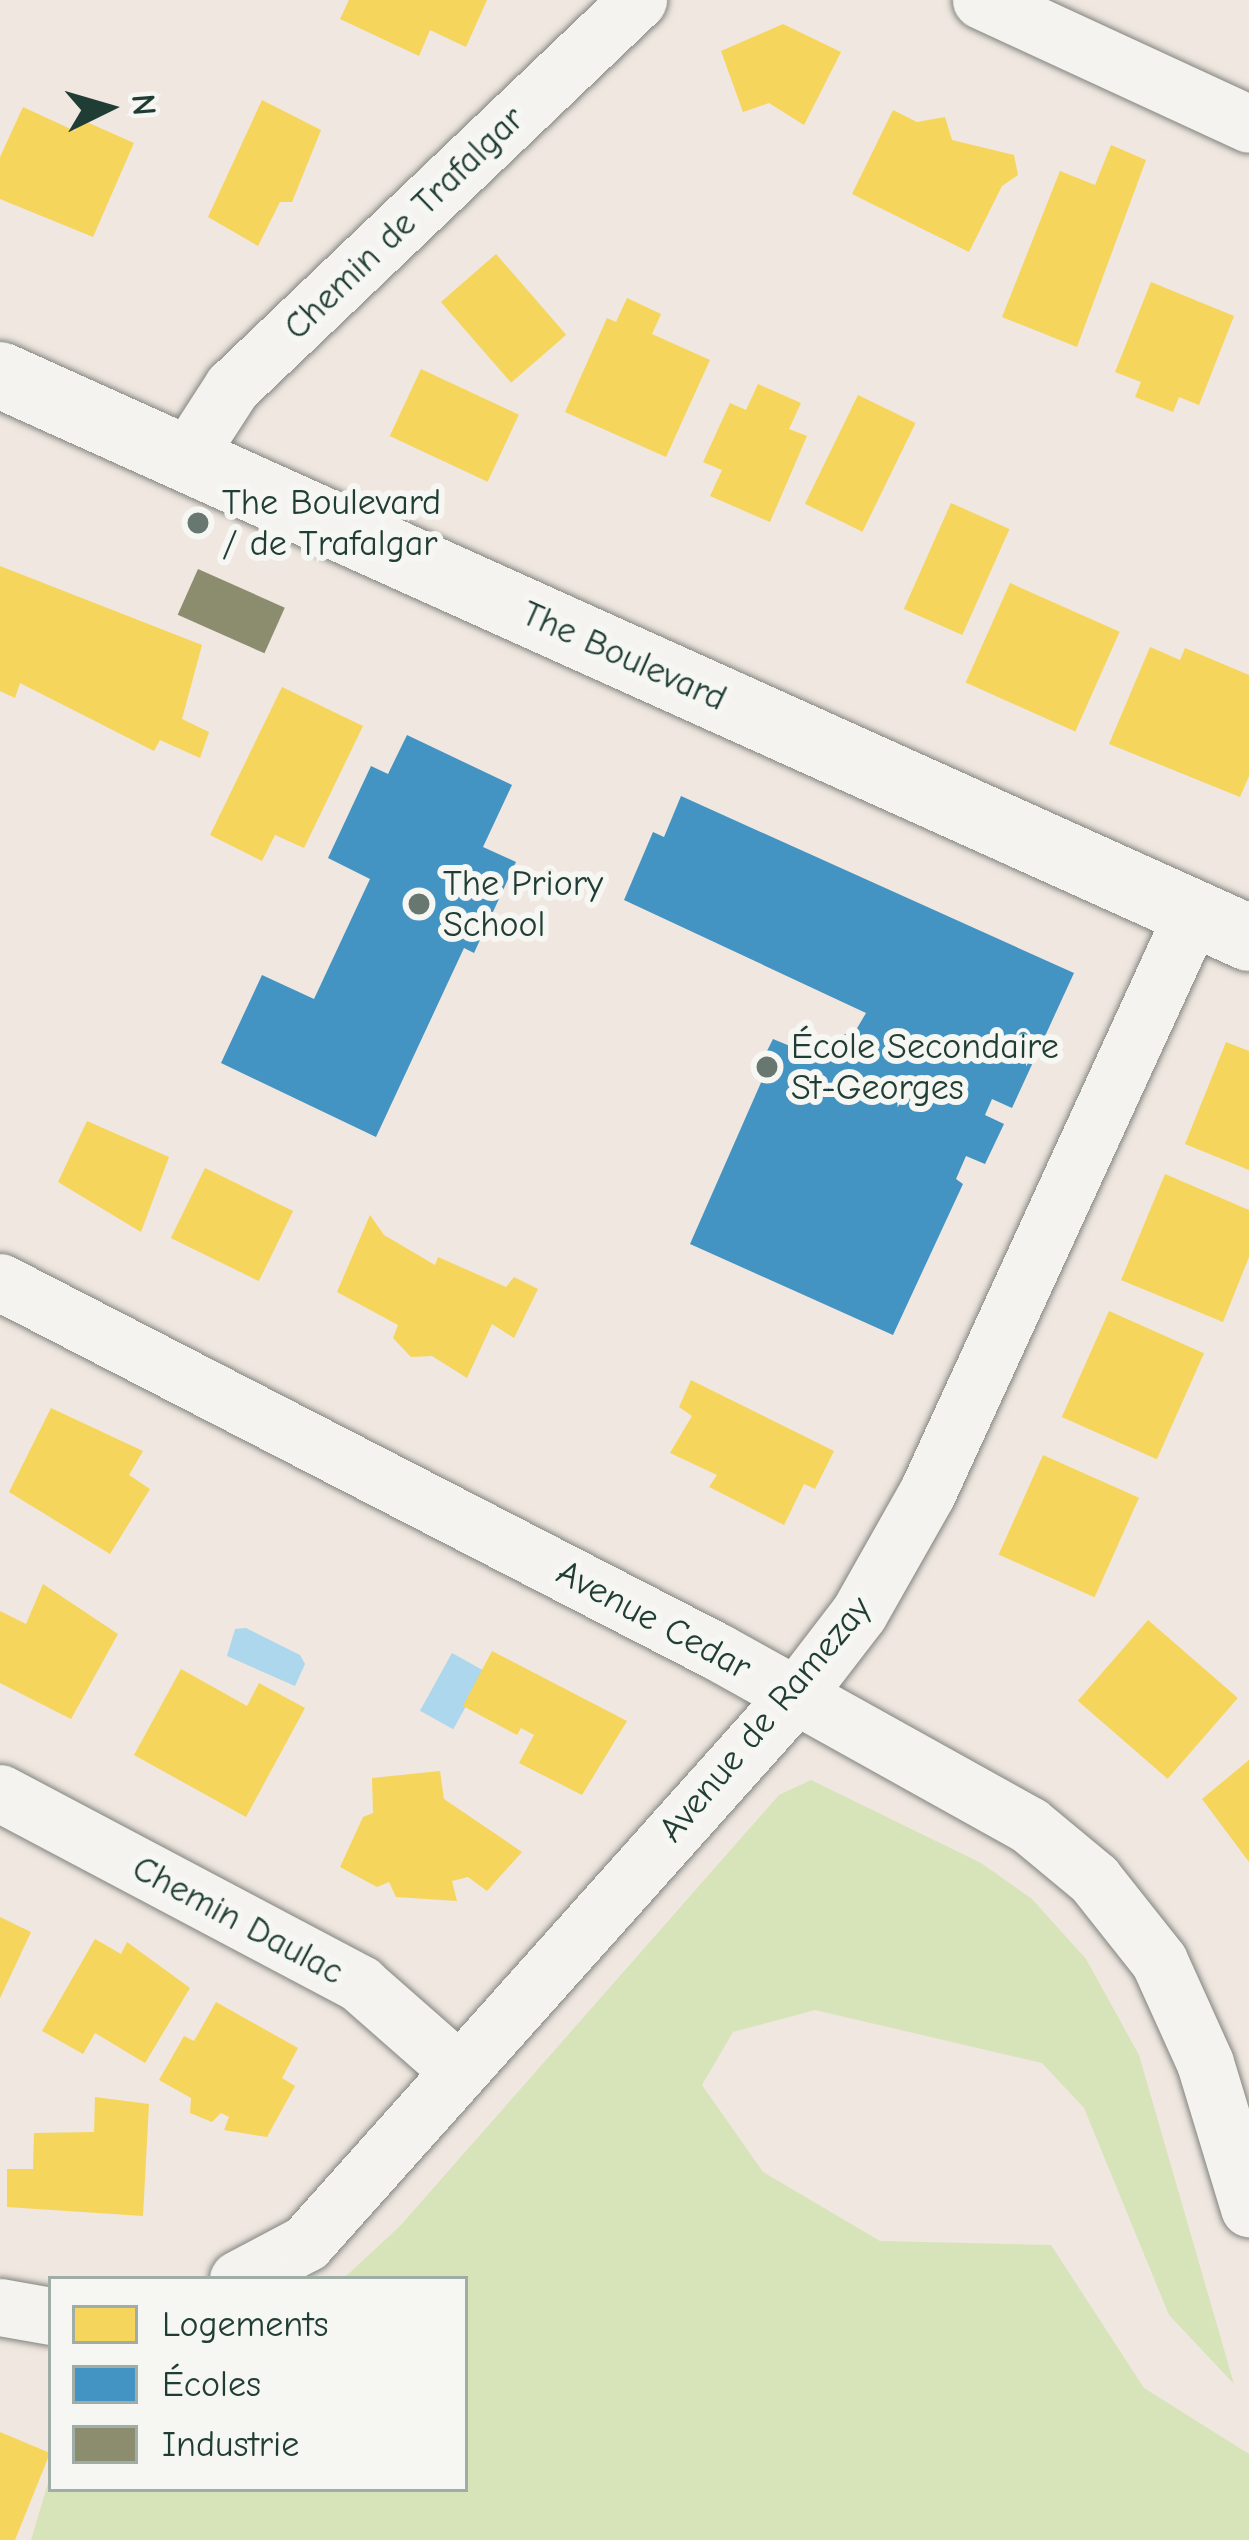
<!DOCTYPE html>
<html>
<head>
<meta charset="utf-8">
<style>
	body { margin:0 }
	#map { position:relative; width:1249px; height:2540px; overflow:hidden; background:#efe7e0; font-family:"Comic Neue",sans-serif }
	div>[style] { position:absolute }
	.green>* { inset:0; background:#d7e4ba }
	.water>* { inset:0; background:#acd7ec; transform-origin:0 0 }
	.homes>* { inset:0; background:#f6d55c; transform-origin:0 0 }
	.schools>* { inset:0; background:#4393c3 }
	.industry>* { inset:0; background:#8c8c6e; transform-origin:0 0 }
	.roads { filter:drop-shadow(0 0 3px #82847f) drop-shadow(0 0 3px #82847f) }
	.minor>* { height:57px; margin:-28.5px; padding:0 28.5px; transform-origin:28.5px; border-radius:28.5px; background:#f4f3f0 }
	.major>* { height:66px; margin:-33px; padding:0 33px; transform-origin:33px; border-radius:33px; background:#f4f3f0 }
	.dots>* { width:33px; height:33px; translate:-50% -50%; box-sizing:border-box; border:6px solid #f6f6f2; border-radius:50% }
	span { translate:-50% -50%; white-space:nowrap; text-align:center; line-height:1.15; -webkit-text-stroke:12px #f6f6f2; paint-order:stroke }
	.street-label { font-size:36px; color:#1f3d34 }
	.poi-label { font-size:36px; color:#1f3d34 }
	.left { translate:0 -50%; text-align:left }
	.legend { position:absolute; left:48px; top:2276px; width:420px; height:216px; box-sizing:border-box; background:#f6f6f2; border:3px solid #a0aca6; margin:0; padding:15px 21px; list-style:none; font-size:36px; color:#1f3d34 }
	.legend li { display:flex; align-items:center; gap:24px; height:60px }
	.legend b { width:60px; border:3px solid #a0aca6 }
	.north { position:absolute; left:48px; top:48px; width:120px; height:120px; -webkit-text-stroke:9px #f6f6f2; paint-order:stroke; rotate:85deg; font-size:33px; font-weight:700; line-height:48px; text-align:center; color:#1f3d34 }
	.north::after { content:''; display:block; margin:auto; width:42px; height:54px; background:#1f3d34; clip-path:polygon(50% 0,100% 100%,50% 72%,0 100%) }
</style>
</head>
<body>
<div id="map">
	<div class="green">
		<i style="clip-path:polygon(811px 1780px,981px 1863px,1032px 1899px,1086px 1959px,1139px 2055px,1234px 2384px,1169px 2315px,1084px 2108px,1042px 2063px,815px 2010px,733px 2032px,702px 2085px,763px 2172px,880px 2241px,1051px 2245px,1144px 2388px,1249px 2454px,1249px 2540px,31px 2540px,51px 2473px,51px 2489px,465px 2489px,465px 2279px,343px 2279px,400px 2226px,779px 1795px)"></i>
	</div>
	<div class="water">
		<i style="clip-path:polygon(246px 1628px,300px 1655px,305px 1664px,295px 1686px,227px 1656px,235px 1629px)"></i>
		<i style="left:452px;top:1653px;width:38px;height:66px;rotate:29deg"></i>
	</div>
	<div class="homes">
		<i style="clip-path:polygon(349px 0,487px 0,466px 47px,430px 30px,419px 56px,340px 19px)"></i>
		<i style="clip-path:polygon(783px 24px,841px 52px,804px 125px,769px 103px,743px 112px,721px 51px)"></i>
		<i style="clip-path:polygon(262px 100px,321px 130px,292px 202px,280px 202px,258px 246px,208px 217px)"></i>
		<i style="clip-path:polygon(23px 107px,75px 131px,80px 119px,134px 143px,93px 237px,0 199px,0 157px)"></i>
		<i style="clip-path:polygon(893px 110px,917px 122px,945px 117px,952px 140px,1014px 155px,1018px 175px,1002px 186px,969px 252px,852px 194px)"></i>
		<i style="clip-path:polygon(1111px 145px,1146px 160px,1077px 347px,1002px 317px,1060px 171px,1095px 185px)"></i>
		<i style="left:496px;top:254px;width:107px;height:73px;rotate:49deg"></i>
		<i style="clip-path:polygon(1151px 282px,1234px 316px,1199px 405px,1179px 397px,1173px 412px,1135px 397px,1141px 382px,1115px 372px)"></i>
		<i style="clip-path:polygon(627px 298px,661px 314px,652px 334px,710px 360px,666px 457px,565px 412px,607px 318px,616px 322px)"></i>
		<i style="left:421px;top:369px;width:108px;height:74px;rotate:25deg"></i>
		<i style="clip-path:polygon(758px 384px,801px 403px,789px 429px,807px 436px,770px 522px,710px 496px,722px 470px,703px 462px,730px 403px,746px 410px)"></i>
		<i style="left:858px;top:395px;width:64px;height:121px;rotate:26deg"></i>
		<i style="left:951px;top:503px;width:64px;height:116px;rotate:24deg"></i>
		<i style="clip-path:polygon(0 566px,202px 645px,182px 719px,209px 732px,200px 758px,160px 740px,154px 751px,20px 683px,15px 698px,0 691px)"></i>
		<i style="left:1010px;top:583px;width:120px;height:109px;rotate:24deg"></i>
		<i style="clip-path:polygon(1150px 647px,1180px 660px,1185px 648px,1249px 675px,1249px 776px,1240px 797px,1109px 744px)"></i>
		<i style="clip-path:polygon(282px 687px,363px 726px,304px 848px,275px 835px,262px 861px,210px 835px)"></i>
		<i style="clip-path:polygon(1226px 1042px,1249px 1051px,1249px 1170px,1185px 1144px)"></i>
		<i style="clip-path:polygon(87px 1121px,169px 1157px,141px 1232px,58px 1182px)"></i>
		<i style="left:205px;top:1168px;width:98px;height:78px;rotate:26deg"></i>
		<i style="clip-path:polygon(1165px 1174px,1249px 1210px,1249px 1257px,1223px 1322px,1121px 1280px)"></i>
		<i style="clip-path:polygon(370px 1215px,384px 1235px,435px 1265px,438px 1257px,506px 1287px,514px 1277px,538px 1289px,514px 1338px,492px 1324px,467px 1378px,432px 1356px,411px 1357px,393px 1338px,398px 1325px,337px 1292px)"></i>
		<i style="left:1109px;top:1311px;width:104px;height:116px;rotate:24deg"></i>
		<i style="clip-path:polygon(691px 1380px,834px 1451px,815px 1489px,804px 1484px,784px 1525px,709px 1487px,717px 1475px,670px 1453px,692px 1416px,679px 1407px)"></i>
		<i style="clip-path:polygon(51px 1408px,143px 1451px,129px 1475px,150px 1489px,110px 1554px,9px 1492px)"></i>
		<i style="left:1043px;top:1455px;width:105px;height:109px;rotate:24deg"></i>
		<i style="clip-path:polygon(43px 1584px,118px 1634px,71px 1719px,0 1683px,0 1611px,26px 1624px)"></i>
		<i style="left:1148px;top:1620px;width:119px;height:107px;rotate:41deg"></i>
		<i style="clip-path:polygon(492px 1651px,627px 1721px,582px 1795px,519px 1763px,534px 1735px,521px 1728px,517px 1735px,463px 1706px)"></i>
		<i style="clip-path:polygon(181px 1669px,247px 1706px,259px 1683px,305px 1708px,246px 1817px,134px 1755px)"></i>
		<i style="clip-path:polygon(1249px 1760px,1249px 1862px,1202px 1799px)"></i>
		<i style="clip-path:polygon(440px 1771px,444px 1799px,522px 1852px,487px 1891px,468px 1877px,452px 1881px,457px 1901px,396px 1897px,389px 1882px,377px 1887px,340px 1867px,363px 1817px,373px 1813px,372px 1778px)"></i>
		<i style="clip-path:polygon(0 1917px,31px 1932px,0 1998px)"></i>
		<i style="clip-path:polygon(95px 1939px,121px 1954px,127px 1942px,190px 1988px,145px 2063px,95px 2033px,83px 2054px,42px 2031px)"></i>
		<i style="clip-path:polygon(216px 2002px,298px 2048px,282px 2078px,295px 2086px,267px 2137px,224px 2130px,229px 2117px,221px 2113px,212px 2122px,190px 2113px,191px 2098px,159px 2080px,184px 2036px,194px 2041px)"></i>
		<i style="clip-path:polygon(95px 2097px,149px 2104px,143px 2216px,7px 2207px,7px 2169px,33px 2169px,34px 2133px,94px 2132px)"></i>
		<i style="clip-path:polygon(0 2432px,50px 2453px,15px 2540px,0 2540px)"></i>
	</div>
	<div class="schools">
		<i style="clip-path:polygon(407px 735px,512px 785px,483px 847px,516px 862px,474px 953px,464px 948px,376px 1137px,221px 1063px,262px 975px,314px 999px,370px 879px,328px 858px,371px 766px,388px 774px)"></i>
		<i style="clip-path:polygon(681px 796px,1074px 973px,1012px 1108px,992px 1099px,985px 1115px,1004px 1124px,985px 1164px,966px 1156px,956px 1179px,963px 1184px,893px 1335px,690px 1244px,767px 1069px,760px 1065px,773px 1039px,802px 1051px,856px 1030px,866px 1013px,624px 900px,653px 832px,664px 837px)"></i>
	</div>
	<div class="industry">
		<i style="left:198px;top:569px;width:95px;height:50px;rotate:24deg"></i>
	</div>
	<div class="roads">
		<div class="minor">
			<i style="left:981px;top:0;width:295px;rotate:24.8deg"></i>
			<i style="left:186px;top:458px;width:85px;rotate:-57.1deg"></i>
			<i style="left:232px;top:387px;width:561px;rotate:-43.63deg"></i>
			<i style="left:0;top:1282px;width:808px;rotate:27.26deg"></i>
			<i style="left:718px;top:1652px;width:356px;rotate:29.1deg"></i>
			<i style="left:1029px;top:1825px;width:85px;rotate:39.7deg"></i>
			<i style="left:1094px;top:1879px;width:105px;rotate:51.6deg"></i>
			<i style="left:1159px;top:1961px;width:112px;rotate:65.7deg"></i>
			<i style="left:1205px;top:2063px;width:152px;rotate:73.1deg"></i>
			<i style="left:0;top:1793px;width:408px;rotate:27.9deg"></i>
			<i style="left:360px;top:1984px;width:132px;rotate:41.3deg"></i>
			<i style="left:238px;top:2279px;width:77px;rotate:-27.9deg"></i>
			<i style="left:306px;top:2243px;width:735px;rotate:-48.2deg"></i>
			<i style="left:796px;top:1695px;width:103px;rotate:-52.5deg"></i>
			<i style="left:859px;top:1613px;width:138px;rotate:-60.5deg"></i>
			<i style="left:927px;top:1493px;width:638px;rotate:-65.36deg"></i>
			<i style="left:0;top:2307px;width:52px;rotate:10deg"></i>
		</div>
		<div class="major">
			<i style="left:0;top:375px;width:1370px;rotate:24.26deg"></i>
		</div>
	</div>
	<div class="dots">
		<i style="left:198px;top:523px;background:#687870"></i>
		<i style="left:419px;top:904px;background:#687870"></i>
		<i style="left:767px;top:1067px;background:#687870"></i>
	</div>
	<div class="street-label">
		<span style="left:404px;top:223px;rotate:-44deg">Chemin de Trafalgar</span>
		<span style="left:624px;top:656px;rotate:24deg">The Boulevard</span>
		<span style="left:654px;top:1620px;rotate:28deg">Avenue Cedar</span>
		<span style="left:765px;top:1719px;rotate:-50deg">Avenue de Ramezay</span>
		<span style="left:238px;top:1920px;rotate:28deg">Chemin Daulac</span>
	</div>
	<div class="poi-label">
		<span class="left" style="left:222px;top:523px">The Boulevard<br>/ de Trafalgar</span>
		<span class="left" style="left:443px;top:904px">The Priory<br>School</span>
		<span class="left" style="left:791px;top:1067px">École Secondaire<br>St-Georges</span>
	</div>
	<ul class="legend">
	<li><b style="height:33px;background:#f6d55c"></b>Logements</li>
	<li><b style="height:33px;background:#4393c3"></b>Écoles</li>
	<li><b style="height:33px;background:#8c8c6e"></b>Industrie</li>
	</ul>
	<div class="north">N</div>
</div>
</body>
</html>
